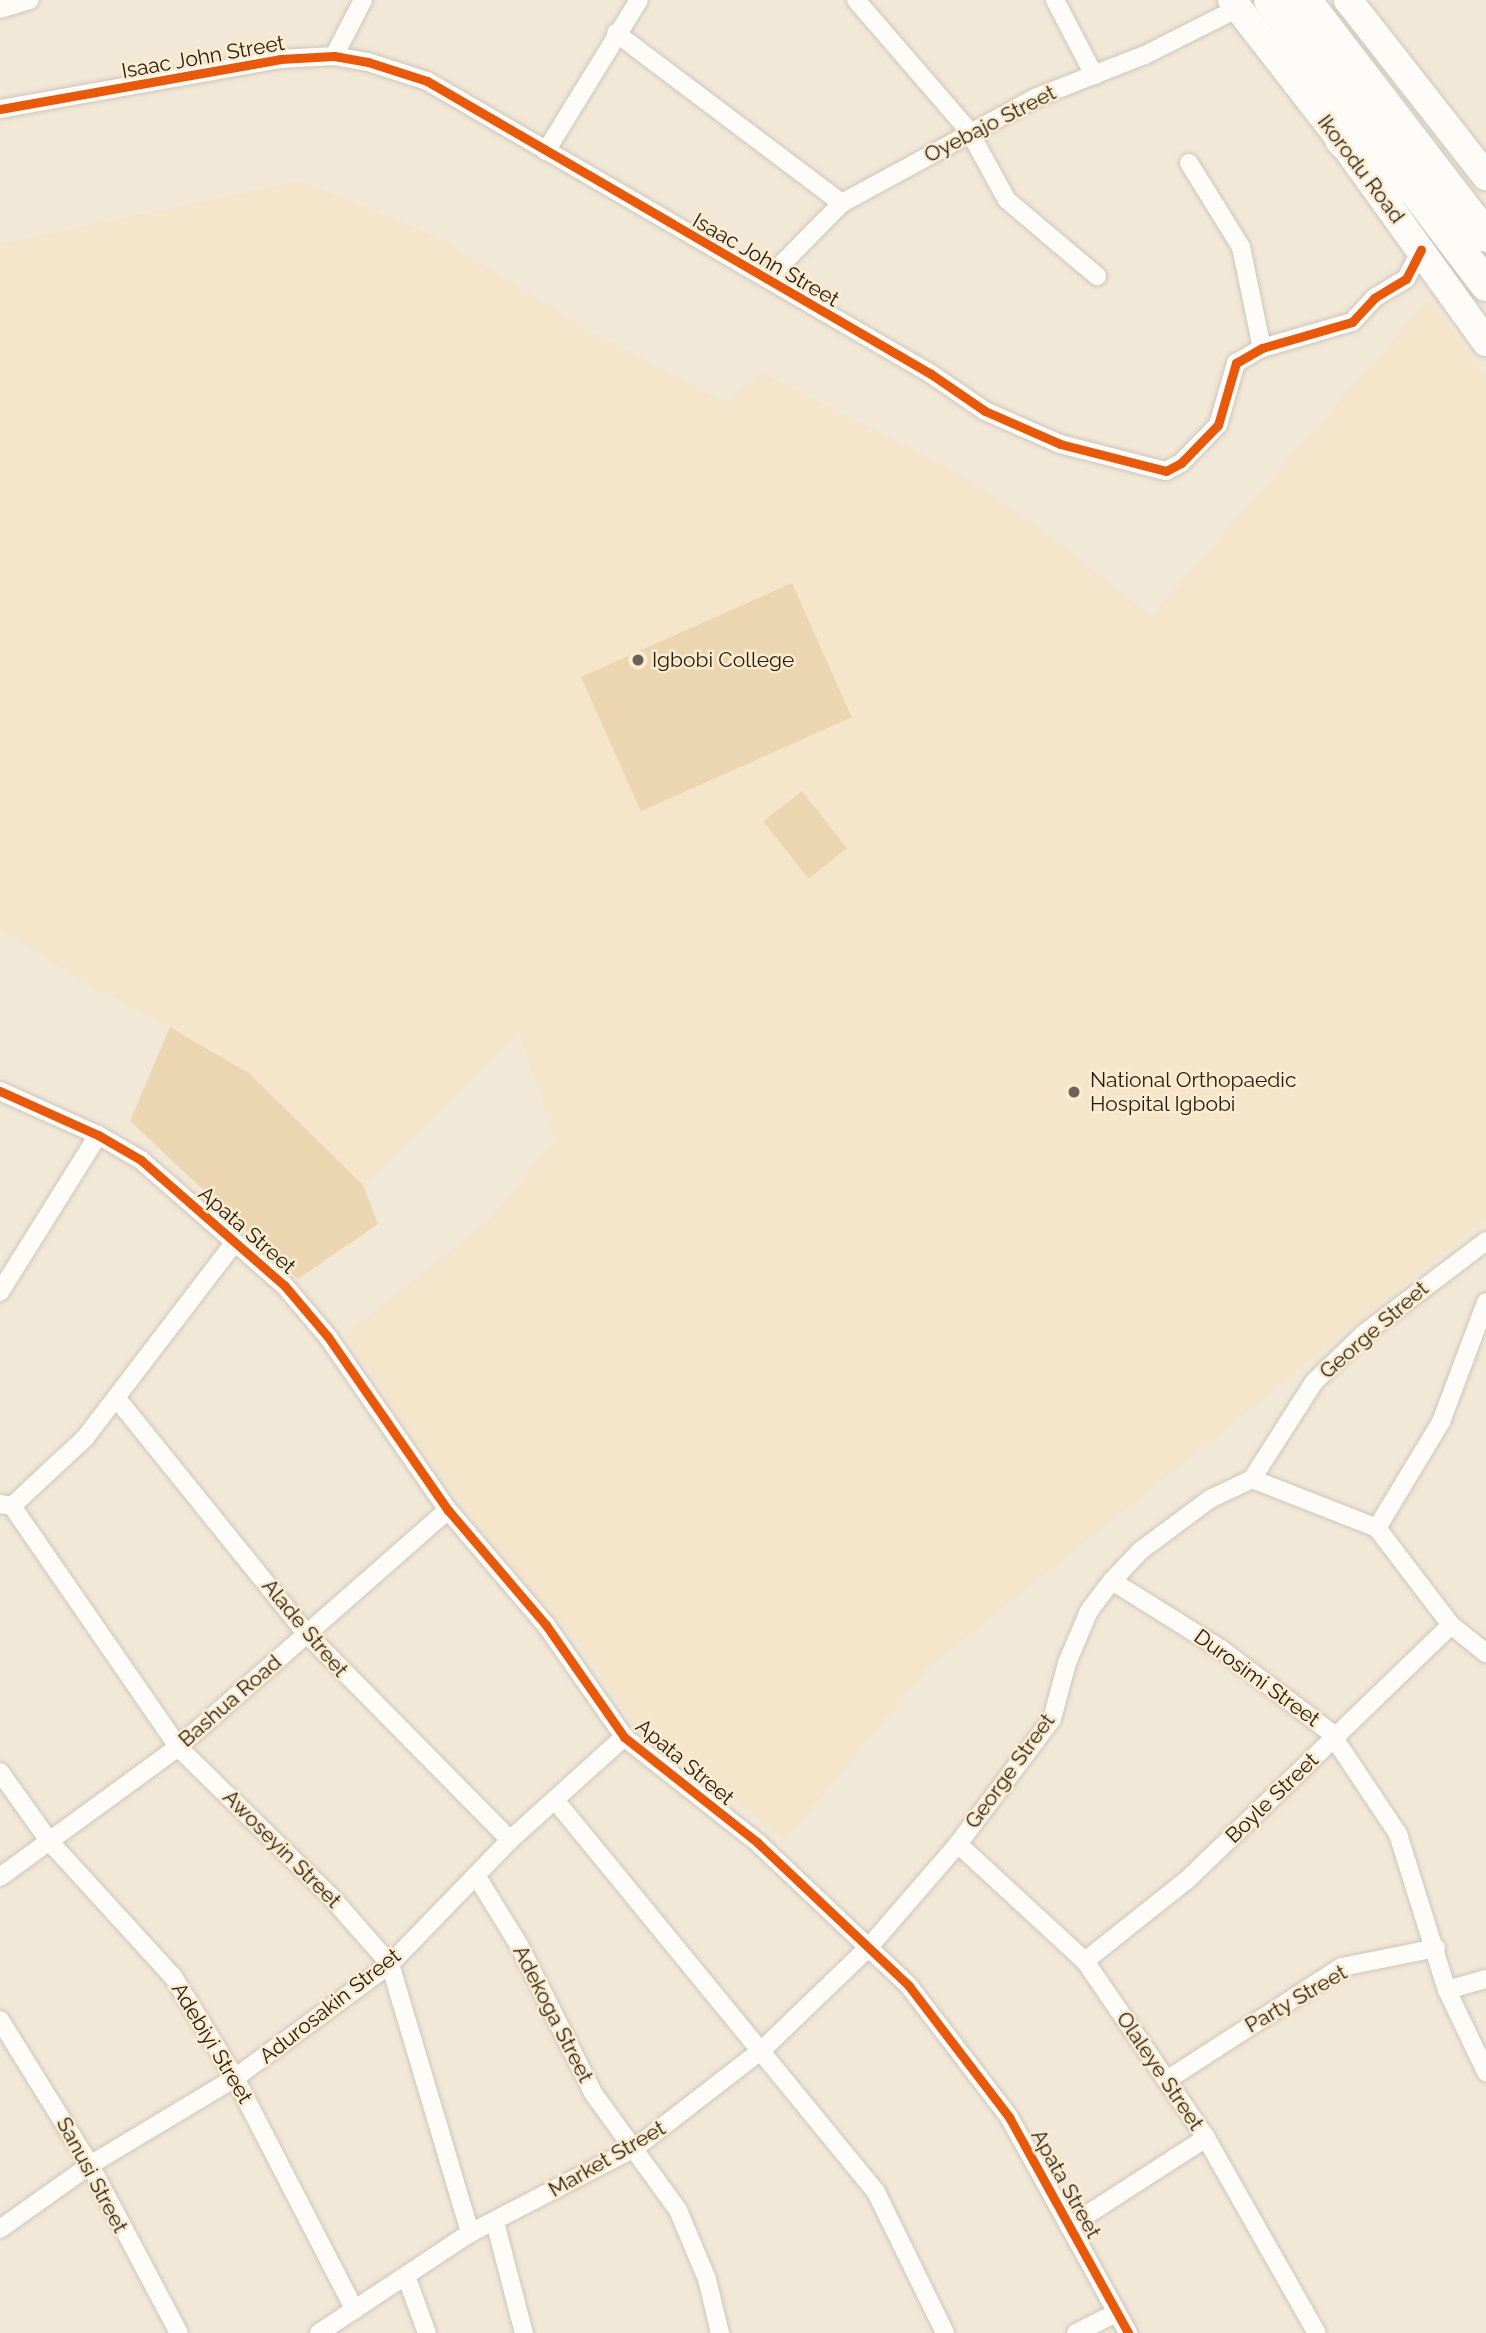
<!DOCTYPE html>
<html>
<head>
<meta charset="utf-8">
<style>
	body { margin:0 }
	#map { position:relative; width:1486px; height:2333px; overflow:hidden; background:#f2e8d8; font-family:Raleway,sans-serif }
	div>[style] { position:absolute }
	.built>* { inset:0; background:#f5e5cb }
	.green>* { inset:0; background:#ecd6b1; transform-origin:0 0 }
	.roads { filter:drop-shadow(0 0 2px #cec6ba) drop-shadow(0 0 2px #cec6ba) }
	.minor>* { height:18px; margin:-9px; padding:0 9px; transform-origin:9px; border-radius:9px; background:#fdfcf9 }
	.primary>* { height:28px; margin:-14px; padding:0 14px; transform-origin:14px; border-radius:14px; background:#fdfcf9 }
	.motorway>* { height:32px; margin:-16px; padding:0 16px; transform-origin:16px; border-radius:16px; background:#fdfcf9 }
	.cycleway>* { height:9px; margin:-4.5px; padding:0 4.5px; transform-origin:4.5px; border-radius:4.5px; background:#e8590c }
	.dots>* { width:19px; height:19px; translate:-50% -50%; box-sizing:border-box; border:4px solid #fcebce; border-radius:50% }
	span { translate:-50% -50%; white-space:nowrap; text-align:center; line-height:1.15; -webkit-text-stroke:5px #fcebce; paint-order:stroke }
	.street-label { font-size:21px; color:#211b11 }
	.poi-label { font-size:21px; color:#211b11 }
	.left { translate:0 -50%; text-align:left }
</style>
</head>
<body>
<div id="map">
	<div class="built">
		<i style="clip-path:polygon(301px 181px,433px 235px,588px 330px,724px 402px,765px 374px,950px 469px,1029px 521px,1151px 617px,1429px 300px,1486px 377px,1486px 1219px,930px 1665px,786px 1839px,637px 1730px,580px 1645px,488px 1537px,412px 1436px,346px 1335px,488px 1222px,556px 1139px,518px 1032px,363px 1185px,250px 1074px,197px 1041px,93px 987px,0 928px,0 244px)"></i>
	</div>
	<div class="green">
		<i style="left:792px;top:583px;width:147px;height:231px;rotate:66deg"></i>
		<i style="left:802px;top:791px;width:73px;height:49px;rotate:52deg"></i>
		<i style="clip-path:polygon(170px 1027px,250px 1074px,363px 1185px,378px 1224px,298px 1279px,130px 1121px)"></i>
	</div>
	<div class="roads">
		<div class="minor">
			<i style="left:856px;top:0;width:173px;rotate:49.2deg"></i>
			<i style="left:969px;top:131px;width:79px;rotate:61.2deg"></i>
			<i style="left:1007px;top:200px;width:118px;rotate:40.2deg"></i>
			<i style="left:1055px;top:0;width:85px;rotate:62.5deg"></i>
			<i style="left:0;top:9px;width:31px;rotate:-17deg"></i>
			<i style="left:616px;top:33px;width:283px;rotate:37deg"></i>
			<i style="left:334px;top:56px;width:63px;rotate:-62.6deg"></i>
			<i style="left:0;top:109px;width:284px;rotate:-10.1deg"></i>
			<i style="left:280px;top:59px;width:54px;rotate:-3.2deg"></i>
			<i style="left:334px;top:56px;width:35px;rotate:10deg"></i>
			<i style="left:368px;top:62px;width:62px;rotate:17.9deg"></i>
			<i style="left:427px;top:81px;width:583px;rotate:30.17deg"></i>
			<i style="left:931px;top:374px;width:65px;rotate:34.4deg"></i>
			<i style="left:985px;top:411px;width:82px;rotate:23.7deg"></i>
			<i style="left:1060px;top:444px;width:109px;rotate:14.3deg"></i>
			<i style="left:1166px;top:471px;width:17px;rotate:-28deg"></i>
			<i style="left:1181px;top:463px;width:53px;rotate:-45.8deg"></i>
			<i style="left:1218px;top:425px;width:65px;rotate:-73.8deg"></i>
			<i style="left:1236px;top:363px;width:30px;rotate:-30deg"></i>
			<i style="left:1262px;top:348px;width:94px;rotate:-16.1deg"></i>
			<i style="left:1352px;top:322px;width:33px;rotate:-47deg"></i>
			<i style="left:1374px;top:298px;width:37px;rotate:-31deg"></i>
			<i style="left:1406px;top:279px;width:33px;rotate:-63deg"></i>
			<i style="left:546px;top:151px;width:177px;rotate:-58.4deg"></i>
			<i style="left:1189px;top:163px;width:99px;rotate:58.2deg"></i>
			<i style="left:1241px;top:247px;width:103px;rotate:78.3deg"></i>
			<i style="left:768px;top:278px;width:105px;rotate:-45.4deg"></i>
			<i style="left:842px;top:203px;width:220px;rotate:-28.5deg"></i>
			<i style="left:1035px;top:98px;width:118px;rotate:-21.4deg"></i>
			<i style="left:1145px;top:55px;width:104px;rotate:-26.8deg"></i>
			<i style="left:0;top:1091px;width:107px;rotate:24.2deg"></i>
			<i style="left:98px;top:1135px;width:50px;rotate:30.2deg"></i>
			<i style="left:141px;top:1160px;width:190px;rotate:41.2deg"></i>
			<i style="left:284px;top:1285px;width:68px;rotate:49.8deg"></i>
			<i style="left:328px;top:1337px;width:211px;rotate:55.3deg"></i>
			<i style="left:448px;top:1510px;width:151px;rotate:49.6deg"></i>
			<i style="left:546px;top:1625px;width:136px;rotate:55.1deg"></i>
			<i style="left:624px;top:1737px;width:171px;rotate:38.3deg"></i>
			<i style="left:758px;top:1843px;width:208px;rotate:43.4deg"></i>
			<i style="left:909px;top:1986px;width:165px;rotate:52.6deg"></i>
			<i style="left:1009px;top:2117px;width:247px;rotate:61.1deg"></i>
			<i style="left:0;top:1292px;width:185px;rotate:-58deg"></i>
			<i style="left:118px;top:1400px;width:301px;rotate:51.1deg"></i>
			<i style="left:307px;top:1634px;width:289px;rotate:45.4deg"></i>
			<i style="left:1252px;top:1479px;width:134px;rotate:21.4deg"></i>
			<i style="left:1377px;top:1528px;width:122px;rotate:52.7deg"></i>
			<i style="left:1451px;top:1625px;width:45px;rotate:38.7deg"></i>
			<i style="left:0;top:1504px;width:12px;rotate:9deg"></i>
			<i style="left:12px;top:1506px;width:100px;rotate:-43deg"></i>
			<i style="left:85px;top:1438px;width:245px;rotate:-52.6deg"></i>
			<i style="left:12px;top:1506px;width:293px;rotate:55.4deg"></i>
			<i style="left:178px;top:1747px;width:216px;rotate:44.4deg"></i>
			<i style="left:332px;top:1898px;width:88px;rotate:48.7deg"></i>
			<i style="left:390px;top:1964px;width:281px;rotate:73.4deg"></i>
			<i style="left:1377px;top:1528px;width:124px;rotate:-58.9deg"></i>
			<i style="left:1441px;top:1422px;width:128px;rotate:-69.4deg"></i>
			<i style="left:1112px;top:1581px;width:128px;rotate:32deg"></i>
			<i style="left:1221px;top:1649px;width:137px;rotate:37.3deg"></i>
			<i style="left:1330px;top:1732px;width:123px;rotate:56.3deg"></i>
			<i style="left:1398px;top:1834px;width:164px;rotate:72.6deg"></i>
			<i style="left:1447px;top:1990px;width:91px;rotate:64.6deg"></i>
			<i style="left:0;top:1772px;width:86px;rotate:54.5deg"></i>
			<i style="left:50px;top:1842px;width:184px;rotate:47.6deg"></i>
			<i style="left:174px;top:1978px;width:117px;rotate:58.6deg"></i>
			<i style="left:235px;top:2078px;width:261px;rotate:62.7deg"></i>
			<i style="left:555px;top:1800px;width:507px;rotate:50.69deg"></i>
			<i style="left:876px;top:2192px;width:157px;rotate:63.9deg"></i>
			<i style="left:958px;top:1844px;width:173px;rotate:42.7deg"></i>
			<i style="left:1085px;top:1961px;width:214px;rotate:55.6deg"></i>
			<i style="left:1206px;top:2138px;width:224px;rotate:60.4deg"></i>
			<i style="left:0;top:1877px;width:220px;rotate:-36.1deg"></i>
			<i style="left:178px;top:1747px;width:359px;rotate:-41.3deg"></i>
			<i style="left:477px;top:1877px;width:80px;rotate:58.3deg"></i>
			<i style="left:519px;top:1945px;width:165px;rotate:63.4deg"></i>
			<i style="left:593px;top:2093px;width:145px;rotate:54deg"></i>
			<i style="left:678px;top:2210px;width:75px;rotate:67.2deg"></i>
			<i style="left:707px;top:2279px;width:56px;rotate:76.5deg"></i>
			<i style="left:1085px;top:1961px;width:130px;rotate:-38.5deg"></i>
			<i style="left:1187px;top:1880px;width:367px;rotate:-44deg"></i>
			<i style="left:1447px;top:1990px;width:41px;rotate:-15.8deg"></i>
			<i style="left:0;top:2020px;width:171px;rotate:58.2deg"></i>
			<i style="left:90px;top:2165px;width:190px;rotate:62.1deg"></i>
			<i style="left:1167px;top:2080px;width:208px;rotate:-32.9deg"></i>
			<i style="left:1342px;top:1967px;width:96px;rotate:-11.4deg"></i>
			<i style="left:495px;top:2222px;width:115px;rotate:75.4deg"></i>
			<i style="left:1071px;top:2225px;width:161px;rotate:-32.8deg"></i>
			<i style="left:0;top:2229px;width:110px;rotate:-35.4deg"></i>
			<i style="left:90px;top:2165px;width:169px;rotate:-31deg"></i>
			<i style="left:235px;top:2078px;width:192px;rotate:-36.3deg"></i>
			<i style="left:390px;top:1964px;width:173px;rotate:-45.9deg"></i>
			<i style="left:510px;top:1840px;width:154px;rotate:-42.1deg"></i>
			<i style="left:406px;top:2276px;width:61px;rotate:69.8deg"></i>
			<i style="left:319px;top:2333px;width:181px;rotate:-33.5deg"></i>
			<i style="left:470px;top:2233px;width:186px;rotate:-27.3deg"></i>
			<i style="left:635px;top:2148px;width:162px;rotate:-37.7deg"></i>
			<i style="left:763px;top:2049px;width:146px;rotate:-43.9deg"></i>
			<i style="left:868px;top:1948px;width:138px;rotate:-49.1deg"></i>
			<i style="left:958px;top:1844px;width:156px;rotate:-53.1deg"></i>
			<i style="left:1052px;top:1719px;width:58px;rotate:-75deg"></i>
			<i style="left:1067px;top:1663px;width:56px;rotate:-67.1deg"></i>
			<i style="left:1089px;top:1611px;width:38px;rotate:-53deg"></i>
			<i style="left:1112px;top:1581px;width:41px;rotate:-47deg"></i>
			<i style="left:1140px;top:1551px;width:87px;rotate:-36.6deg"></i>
			<i style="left:1210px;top:1499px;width:47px;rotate:-25.5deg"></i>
			<i style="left:1252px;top:1479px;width:115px;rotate:-57.4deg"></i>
			<i style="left:1314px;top:1382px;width:71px;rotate:-43.9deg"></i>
			<i style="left:1365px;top:1333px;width:152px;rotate:-37.2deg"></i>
			<i style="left:1076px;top:2333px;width:45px;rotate:-26.6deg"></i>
		</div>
		<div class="primary">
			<i style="left:1232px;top:0;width:177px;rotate:52.1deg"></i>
			<i style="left:1341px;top:140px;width:249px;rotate:54.3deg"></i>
			<i style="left:1348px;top:0;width:224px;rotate:51.9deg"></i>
		</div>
		<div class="motorway">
			<i style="left:1270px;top:0;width:358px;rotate:52.8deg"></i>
			<i style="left:1305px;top:0;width:297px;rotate:52.5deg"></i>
			<i style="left:1341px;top:140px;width:72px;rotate:43.9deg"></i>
		</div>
	</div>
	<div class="cycleway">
		<i style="left:0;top:109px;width:284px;rotate:-10.1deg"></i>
		<i style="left:280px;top:59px;width:54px;rotate:-3.2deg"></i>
		<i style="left:334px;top:56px;width:35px;rotate:10deg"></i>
		<i style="left:368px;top:62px;width:62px;rotate:17.9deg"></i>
		<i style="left:427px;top:81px;width:583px;rotate:30.17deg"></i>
		<i style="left:931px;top:374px;width:65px;rotate:34.4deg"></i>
		<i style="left:985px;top:411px;width:82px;rotate:23.7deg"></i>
		<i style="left:1060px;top:444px;width:109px;rotate:14.3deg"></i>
		<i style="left:1166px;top:471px;width:17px;rotate:-28deg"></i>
		<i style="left:1181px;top:463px;width:53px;rotate:-45.8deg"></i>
		<i style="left:1218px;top:425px;width:65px;rotate:-73.8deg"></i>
		<i style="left:1236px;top:363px;width:30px;rotate:-30deg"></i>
		<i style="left:1262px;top:348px;width:94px;rotate:-16.1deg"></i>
		<i style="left:1352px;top:322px;width:33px;rotate:-47deg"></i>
		<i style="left:1374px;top:298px;width:37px;rotate:-31deg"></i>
		<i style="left:1406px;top:279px;width:33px;rotate:-63deg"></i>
		<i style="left:0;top:1091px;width:107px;rotate:24.2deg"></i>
		<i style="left:98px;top:1135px;width:50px;rotate:30.2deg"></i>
		<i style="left:141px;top:1160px;width:190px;rotate:41.2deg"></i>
		<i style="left:284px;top:1285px;width:68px;rotate:49.8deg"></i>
		<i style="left:328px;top:1337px;width:211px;rotate:55.3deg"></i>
		<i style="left:448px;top:1510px;width:151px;rotate:49.6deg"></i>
		<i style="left:546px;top:1625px;width:136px;rotate:55.1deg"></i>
		<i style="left:624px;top:1737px;width:171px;rotate:38.3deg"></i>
		<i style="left:758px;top:1843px;width:208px;rotate:43.4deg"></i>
		<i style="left:909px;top:1986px;width:165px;rotate:52.6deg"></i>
		<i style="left:1009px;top:2117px;width:247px;rotate:61.1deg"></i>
	</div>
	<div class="dots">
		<i style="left:638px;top:660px;background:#6a6357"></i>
		<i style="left:1074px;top:1092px;background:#6a6357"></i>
	</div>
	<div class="street-label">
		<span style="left:203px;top:57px;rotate:-10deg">Isaac John Street</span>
		<span style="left:990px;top:124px;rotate:-27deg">Oyebajo Street</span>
		<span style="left:1361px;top:169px;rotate:53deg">Ikorodu Road</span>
		<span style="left:766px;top:260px;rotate:30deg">Isaac John Street</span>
		<span style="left:247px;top:1230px;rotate:41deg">Apata Street</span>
		<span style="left:1374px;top:1330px;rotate:-41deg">George Street</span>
		<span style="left:305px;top:1628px;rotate:50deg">Alade Street</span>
		<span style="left:1257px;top:1678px;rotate:36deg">Durosimi Street</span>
		<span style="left:230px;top:1701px;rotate:-41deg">Bashua Road</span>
		<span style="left:685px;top:1762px;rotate:40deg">Apata Street</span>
		<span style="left:1010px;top:1771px;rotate:-54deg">George Street</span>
		<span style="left:1272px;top:1798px;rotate:-44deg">Boyle Street</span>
		<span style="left:282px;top:1849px;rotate:45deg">Awoseyin Street</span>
		<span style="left:1296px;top:1999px;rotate:-30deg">Party Street</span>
		<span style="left:330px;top:2006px;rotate:-38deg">Adurosakin Street</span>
		<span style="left:553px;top:2014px;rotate:63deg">Adekoga Street</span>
		<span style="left:212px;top:2043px;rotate:59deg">Adebiyi Street</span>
		<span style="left:1160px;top:2071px;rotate:56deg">Olaleye Street</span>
		<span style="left:607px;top:2159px;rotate:-30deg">Market Street</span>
		<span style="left:92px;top:2175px;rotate:62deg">Sanusi Street</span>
		<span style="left:1066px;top:2184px;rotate:61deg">Apata Street</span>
	</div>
	<div class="poi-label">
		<span class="left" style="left:652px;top:660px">Igbobi College</span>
		<span class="left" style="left:1090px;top:1092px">National Orthopaedic<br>Hospital Igbobi</span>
	</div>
</div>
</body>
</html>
